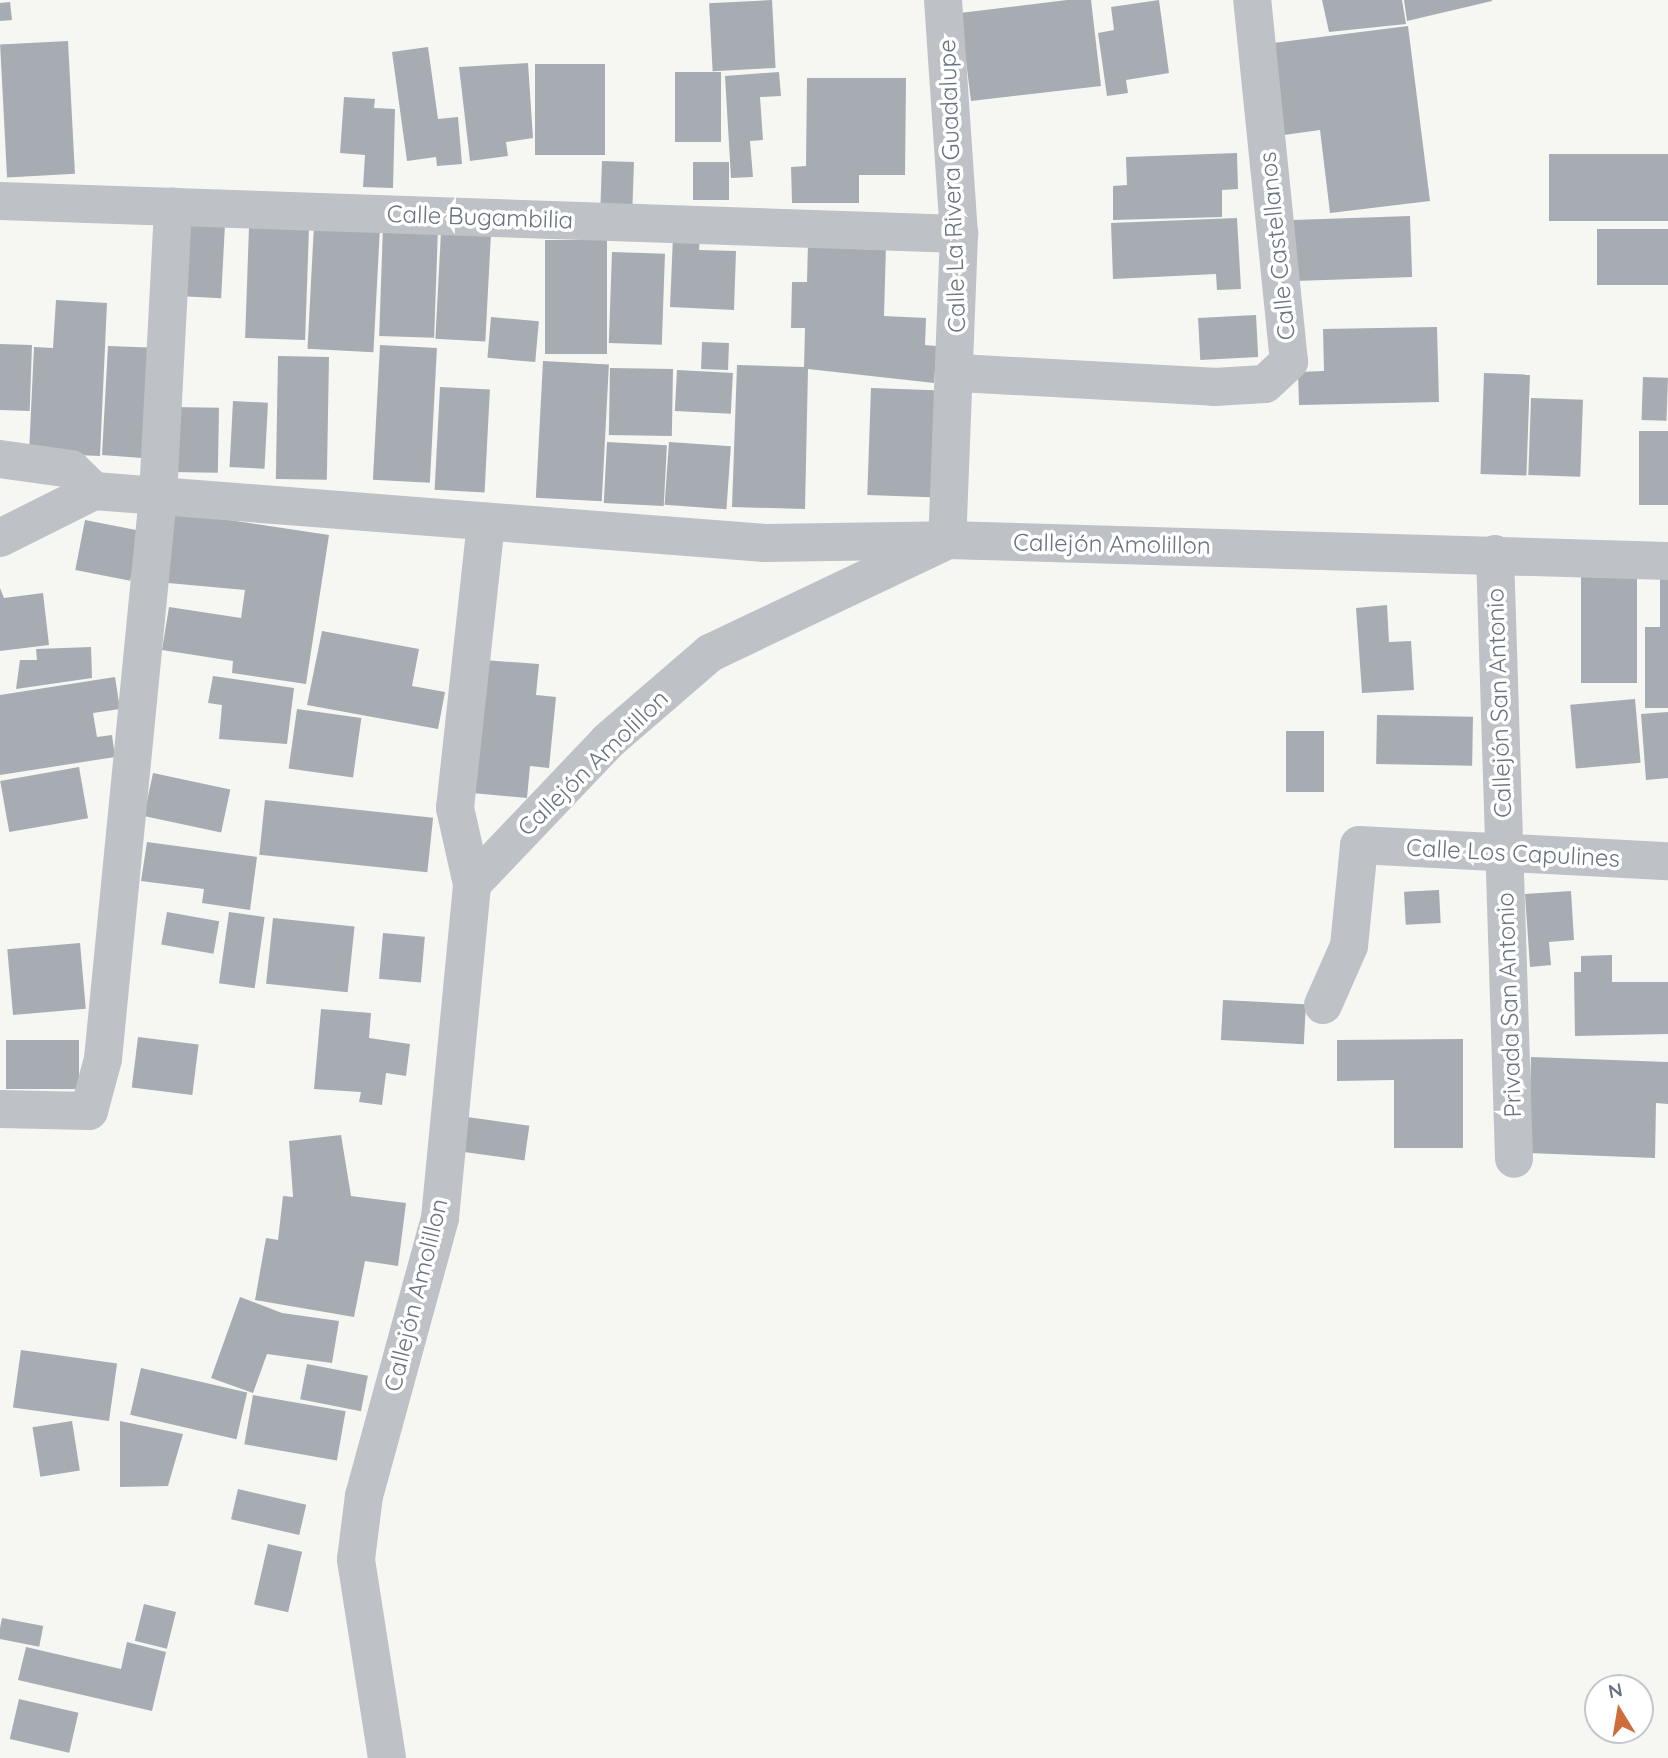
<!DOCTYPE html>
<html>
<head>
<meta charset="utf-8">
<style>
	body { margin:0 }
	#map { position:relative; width:1668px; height:1758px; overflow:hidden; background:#f6f6f3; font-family:Quicksand,sans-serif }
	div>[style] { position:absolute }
	.building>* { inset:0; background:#a7acb3; transform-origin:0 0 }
	.minor>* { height:38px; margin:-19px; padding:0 19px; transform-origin:19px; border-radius:19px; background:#bec1c5 }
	span { translate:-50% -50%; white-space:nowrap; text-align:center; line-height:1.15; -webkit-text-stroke:7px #fff; paint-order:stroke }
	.street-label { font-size:24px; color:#697381 }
	.north { position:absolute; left:1584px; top:1674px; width:70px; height:70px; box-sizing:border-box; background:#fff; border:2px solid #c3c7cd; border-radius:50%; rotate:349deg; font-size:19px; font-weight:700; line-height:28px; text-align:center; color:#697381 }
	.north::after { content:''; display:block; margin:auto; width:24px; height:32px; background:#ce6d3b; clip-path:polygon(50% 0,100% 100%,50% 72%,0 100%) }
</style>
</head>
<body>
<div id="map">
	<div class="building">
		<i style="left:772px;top:0;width:68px;height:63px;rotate:87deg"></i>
		<i style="clip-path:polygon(1067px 0,1091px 0,1101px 86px,971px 101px,960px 13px)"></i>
		<i style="clip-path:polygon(1159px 0,1169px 73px,1126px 80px,1128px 93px,1107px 96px,1098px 33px,1114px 30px,1111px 7px)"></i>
		<i style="clip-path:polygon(1322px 0,1402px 0,1406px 24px,1329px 32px)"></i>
		<i style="clip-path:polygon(1404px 0,1492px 0,1492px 1px,1407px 21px)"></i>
		<i style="clip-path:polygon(10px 2px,12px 20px,0 21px,0 3px)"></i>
		<i style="clip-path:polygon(1408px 26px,1430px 201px,1330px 213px,1320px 130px,1284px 135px,1273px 43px)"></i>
		<i style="left:68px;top:41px;width:133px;height:68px;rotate:87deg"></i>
		<i style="clip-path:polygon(428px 47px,438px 119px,458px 117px,462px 164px,437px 166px,436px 157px,407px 161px,392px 52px)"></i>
		<i style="clip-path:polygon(528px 63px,533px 138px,506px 142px,508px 156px,470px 161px,459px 67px)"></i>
		<i style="left:535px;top:64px;width:70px;height:91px"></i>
		<i style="left:675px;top:72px;width:46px;height:70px"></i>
		<i style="clip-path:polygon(779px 72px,781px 96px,760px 97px,763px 140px,750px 141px,753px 177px,731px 178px,725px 76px)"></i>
		<i style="clip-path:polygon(807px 78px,906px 78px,905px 175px,859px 175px,859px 203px,792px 203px,791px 167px,806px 166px)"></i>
		<i style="clip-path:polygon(344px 97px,375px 99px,374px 108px,395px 109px,393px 188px,363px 187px,365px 155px,340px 153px)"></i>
		<i style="clip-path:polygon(1237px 153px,1238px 189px,1222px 190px,1222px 217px,1113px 220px,1113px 186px,1127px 185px,1126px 157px)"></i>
		<i style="left:1549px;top:154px;width:119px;height:67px"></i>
		<i style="left:602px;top:161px;width:32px;height:45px;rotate:2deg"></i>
		<i style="left:693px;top:162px;width:36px;height:38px"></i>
		<i style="left:1410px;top:216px;width:61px;height:117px;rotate:88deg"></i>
		<i style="clip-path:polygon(1237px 218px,1241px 289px,1217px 290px,1216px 274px,1113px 279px,1111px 223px)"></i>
		<i style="left:182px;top:223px;width:43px;height:73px;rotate:3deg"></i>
		<i style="left:314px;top:225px;width:66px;height:124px;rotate:3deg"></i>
		<i style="left:383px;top:226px;width:55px;height:110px;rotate:2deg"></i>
		<i style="left:249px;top:227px;width:60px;height:111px;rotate:2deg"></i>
		<i style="left:1597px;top:229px;width:71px;height:56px"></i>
		<i style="left:441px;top:232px;width:50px;height:107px;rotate:3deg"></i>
		<i style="clip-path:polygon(673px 237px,700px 237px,699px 250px,736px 251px,734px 310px,670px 307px)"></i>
		<i style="left:545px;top:240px;width:62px;height:114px"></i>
		<i style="clip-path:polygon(808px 243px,886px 245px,884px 316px,926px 318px,925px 345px,937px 346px,934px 383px,808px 369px,805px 509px,732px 507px,737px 365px,804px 367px,805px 328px,791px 328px,792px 282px,807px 282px)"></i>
		<i style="left:612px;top:252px;width:53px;height:91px;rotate:2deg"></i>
		<i style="clip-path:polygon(56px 300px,107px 303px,100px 456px,29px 453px,34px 347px,53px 348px)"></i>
		<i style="left:1256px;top:315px;width:42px;height:58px;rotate:87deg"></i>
		<i style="left:491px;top:317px;width:48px;height:41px;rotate:5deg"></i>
		<i style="clip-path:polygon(1437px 327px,1439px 402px,1299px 405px,1298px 372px,1324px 371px,1323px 329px)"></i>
		<i style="left:702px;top:342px;width:27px;height:27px;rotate:2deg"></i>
		<i style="left:0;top:344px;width:32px;height:66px;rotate:2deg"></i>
		<i style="left:380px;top:345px;width:57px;height:135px;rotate:3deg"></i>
		<i style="clip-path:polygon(108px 346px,162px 348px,142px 458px,102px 455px)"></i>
		<i style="left:278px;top:356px;width:51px;height:123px;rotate:1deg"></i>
		<i style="left:543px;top:361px;width:66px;height:137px;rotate:3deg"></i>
		<i style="left:610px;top:368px;width:63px;height:67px;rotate:1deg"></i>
		<i style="left:677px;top:370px;width:56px;height:41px;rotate:3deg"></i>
		<i style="left:1484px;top:373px;width:46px;height:101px;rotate:2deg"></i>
		<i style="left:1643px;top:377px;width:25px;height:43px;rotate:2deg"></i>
		<i style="left:440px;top:387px;width:50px;height:103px;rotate:3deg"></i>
		<i style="left:871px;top:388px;width:71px;height:107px;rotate:2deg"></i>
		<i style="left:1531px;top:398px;width:52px;height:77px;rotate:2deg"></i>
		<i style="left:233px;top:401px;width:35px;height:66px;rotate:3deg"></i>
		<i style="left:171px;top:407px;width:48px;height:65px;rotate:1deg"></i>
		<i style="left:1668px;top:431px;width:74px;height:29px;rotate:90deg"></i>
		<i style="left:607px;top:442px;width:60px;height:61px;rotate:3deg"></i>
		<i style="left:669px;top:442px;width:62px;height:63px;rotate:4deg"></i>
		<i style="clip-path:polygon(175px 512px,329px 535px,306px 684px,232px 673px,233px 661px,162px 650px,169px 607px,241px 618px,245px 590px,168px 583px)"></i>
		<i style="left:85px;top:520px;width:56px;height:51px;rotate:11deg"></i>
		<i style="clip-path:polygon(1660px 575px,1668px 575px,1668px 708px,1645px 708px,1645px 627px,1660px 627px)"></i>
		<i style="left:1581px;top:576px;width:56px;height:107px"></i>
		<i style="clip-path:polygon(0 588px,4px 598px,43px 593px,49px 645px,0 651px)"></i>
		<i style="clip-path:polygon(1387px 605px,1389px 642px,1411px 641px,1414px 690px,1362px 693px,1356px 608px)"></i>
		<i style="clip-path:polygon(322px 631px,419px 649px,412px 686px,445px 692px,438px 729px,307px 705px)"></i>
		<i style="clip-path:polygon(91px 647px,92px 678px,16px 689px,20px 660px,37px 660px,36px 649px)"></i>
		<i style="clip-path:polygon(483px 660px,539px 664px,536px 695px,556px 697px,549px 768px,530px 766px,527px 798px,472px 793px)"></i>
		<i style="clip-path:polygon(213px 676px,294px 688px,287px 744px,219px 739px,222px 705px,208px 703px)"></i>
		<i style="clip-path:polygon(115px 677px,120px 709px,93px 713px,97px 737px,112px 735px,115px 757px,0 775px,0 695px)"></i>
		<i style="left:1635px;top:699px;width:64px;height:65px;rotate:85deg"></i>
		<i style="left:297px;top:709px;width:65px;height:60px;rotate:8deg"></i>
		<i style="clip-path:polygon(1668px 712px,1668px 778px,1646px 780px,1641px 714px)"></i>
		<i style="left:1377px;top:715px;width:96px;height:49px;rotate:1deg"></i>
		<i style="left:1324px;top:731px;width:61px;height:38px;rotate:90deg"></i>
		<i style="left:79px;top:767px;width:52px;height:80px;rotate:80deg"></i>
		<i style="left:153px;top:773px;width:79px;height:44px;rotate:12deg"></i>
		<i style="left:265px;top:800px;width:169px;height:55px;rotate:6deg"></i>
		<i style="clip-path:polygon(147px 842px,257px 857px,250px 910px,202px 903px,204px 889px,141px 881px)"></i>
		<i style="left:1439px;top:890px;width:33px;height:35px;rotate:87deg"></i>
		<i style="clip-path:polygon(1571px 891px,1574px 940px,1549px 942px,1551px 965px,1530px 967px,1525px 894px)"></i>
		<i style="left:167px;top:912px;width:53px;height:33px;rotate:10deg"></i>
		<i style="left:229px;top:912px;width:36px;height:72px;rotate:8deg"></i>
		<i style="left:273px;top:918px;width:82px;height:66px;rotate:6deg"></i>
		<i style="left:383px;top:933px;width:42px;height:46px;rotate:5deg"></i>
		<i style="left:80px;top:943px;width:66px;height:73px;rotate:85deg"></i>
		<i style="clip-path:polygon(1612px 955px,1612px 982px,1668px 982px,1668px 1034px,1575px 1036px,1574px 972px,1581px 972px,1581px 956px)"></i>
		<i style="left:1223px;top:1000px;width:83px;height:40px;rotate:3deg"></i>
		<i style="clip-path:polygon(321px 1009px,371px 1013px,369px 1038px,410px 1044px,406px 1076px,386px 1073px,382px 1105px,359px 1102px,361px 1092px,314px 1089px)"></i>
		<i style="left:138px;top:1037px;width:61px;height:51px;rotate:7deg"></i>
		<i style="clip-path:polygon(1463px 1039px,1463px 1148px,1394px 1148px,1394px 1080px,1337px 1081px,1337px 1040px)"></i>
		<i style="left:6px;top:1040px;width:73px;height:49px"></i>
		<i style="clip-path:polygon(1531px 1057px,1668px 1062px,1668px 1104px,1656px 1103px,1655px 1158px,1528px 1153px)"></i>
		<i style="left:460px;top:1116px;width:70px;height:35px;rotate:8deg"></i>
		<i style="clip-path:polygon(341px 1135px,351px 1196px,406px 1203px,398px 1266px,365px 1261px,354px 1317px,255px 1300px,266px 1238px,278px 1240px,283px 1196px,293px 1197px,289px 1141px)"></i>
		<i style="clip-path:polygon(240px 1297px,282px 1313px,339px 1321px,332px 1363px,267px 1354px,253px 1393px,211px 1378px)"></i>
		<i style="left:21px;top:1350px;width:97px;height:58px;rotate:8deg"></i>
		<i style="left:307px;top:1364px;width:62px;height:36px;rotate:11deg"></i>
		<i style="left:141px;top:1368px;width:109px;height:48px;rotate:13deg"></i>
		<i style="left:253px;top:1395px;width:94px;height:50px;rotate:10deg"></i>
		<i style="left:72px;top:1421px;width:50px;height:40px;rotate:81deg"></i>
		<i style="clip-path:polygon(120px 1421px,183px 1434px,168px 1486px,120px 1487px)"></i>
		<i style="left:238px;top:1489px;width:70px;height:31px;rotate:13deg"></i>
		<i style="left:268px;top:1544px;width:35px;height:62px;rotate:13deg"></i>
		<i style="left:144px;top:1604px;width:33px;height:38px;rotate:14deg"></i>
		<i style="left:2px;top:1618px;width:42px;height:21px;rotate:11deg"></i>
		<i style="clip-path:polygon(127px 1642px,166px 1652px,152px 1711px,18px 1680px,26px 1647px,121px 1669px)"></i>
		<i style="left:19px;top:1699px;width:61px;height:41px;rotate:13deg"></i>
	</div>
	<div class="minor">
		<i style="left:943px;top:0;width:235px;rotate:86.1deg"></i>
		<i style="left:959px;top:234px;width:306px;rotate:92.2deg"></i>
		<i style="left:0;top:201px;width:960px;rotate:1.97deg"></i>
		<i style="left:959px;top:373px;width:255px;rotate:3.1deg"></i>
		<i style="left:1214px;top:387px;width:51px;rotate:-3.4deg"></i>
		<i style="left:1265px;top:384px;width:33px;rotate:-43deg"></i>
		<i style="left:1289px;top:362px;width:364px;rotate:-95.8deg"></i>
		<i style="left:0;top:459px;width:72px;rotate:8deg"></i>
		<i style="left:71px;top:469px;width:32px;rotate:44deg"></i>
		<i style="left:94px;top:491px;width:673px;rotate:4.43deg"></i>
		<i style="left:765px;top:543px;width:182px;rotate:-0.9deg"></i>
		<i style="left:947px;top:540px;width:721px;rotate:1.67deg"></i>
		<i style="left:0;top:538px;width:105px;rotate:-26.6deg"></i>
		<i style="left:1495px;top:554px;width:605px;rotate:88.2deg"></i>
		<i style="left:472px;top:884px;width:78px;rotate:-102.6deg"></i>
		<i style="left:455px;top:808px;width:288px;rotate:-83.8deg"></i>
		<i style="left:1323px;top:1005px;width:64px;rotate:-66.2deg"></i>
		<i style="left:1349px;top:946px;width:101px;rotate:-84.3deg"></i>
		<i style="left:1359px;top:845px;width:309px;rotate:3deg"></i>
		<i style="left:0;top:1109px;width:89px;rotate:1.3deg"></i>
		<i style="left:89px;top:1111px;width:54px;rotate:-74.9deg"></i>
		<i style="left:103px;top:1059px;width:566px;rotate:-84.42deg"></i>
		<i style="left:158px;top:496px;width:290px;rotate:-87deg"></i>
		<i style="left:387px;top:1758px;width:201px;rotate:-98.9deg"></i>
		<i style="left:356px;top:1559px;width:64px;rotate:-82.8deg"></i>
		<i style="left:364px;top:1496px;width:288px;rotate:-74.7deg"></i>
		<i style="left:440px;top:1218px;width:336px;rotate:-84.5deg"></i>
		<i style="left:472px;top:884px;width:197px;rotate:-46.4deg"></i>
		<i style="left:608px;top:741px;width:135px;rotate:-40.8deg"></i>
		<i style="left:710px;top:653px;width:257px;rotate:-25.4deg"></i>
	</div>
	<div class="street-label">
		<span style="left:952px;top:186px;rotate:-92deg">Calle La Rivera Guadalupe</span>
		<span style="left:480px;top:217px;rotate:2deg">Calle Bugambilia</span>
		<span style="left:1277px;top:246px;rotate:-96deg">Calle Castellanos</span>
		<span style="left:1112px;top:544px;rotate:1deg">Callejón Amolillon</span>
		<span style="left:1499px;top:703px;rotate:-92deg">Callejón San Antonio</span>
		<span style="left:593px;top:763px;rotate:-44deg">Callejón Amolillon</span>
		<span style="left:1513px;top:853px;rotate:3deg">Calle Los Capulines</span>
		<span style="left:1509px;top:1005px;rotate:-92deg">Privada San Antonio</span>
		<span style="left:416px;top:1295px;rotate:-76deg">Callejón Amolillon</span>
	</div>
	<div class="north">N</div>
</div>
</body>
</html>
